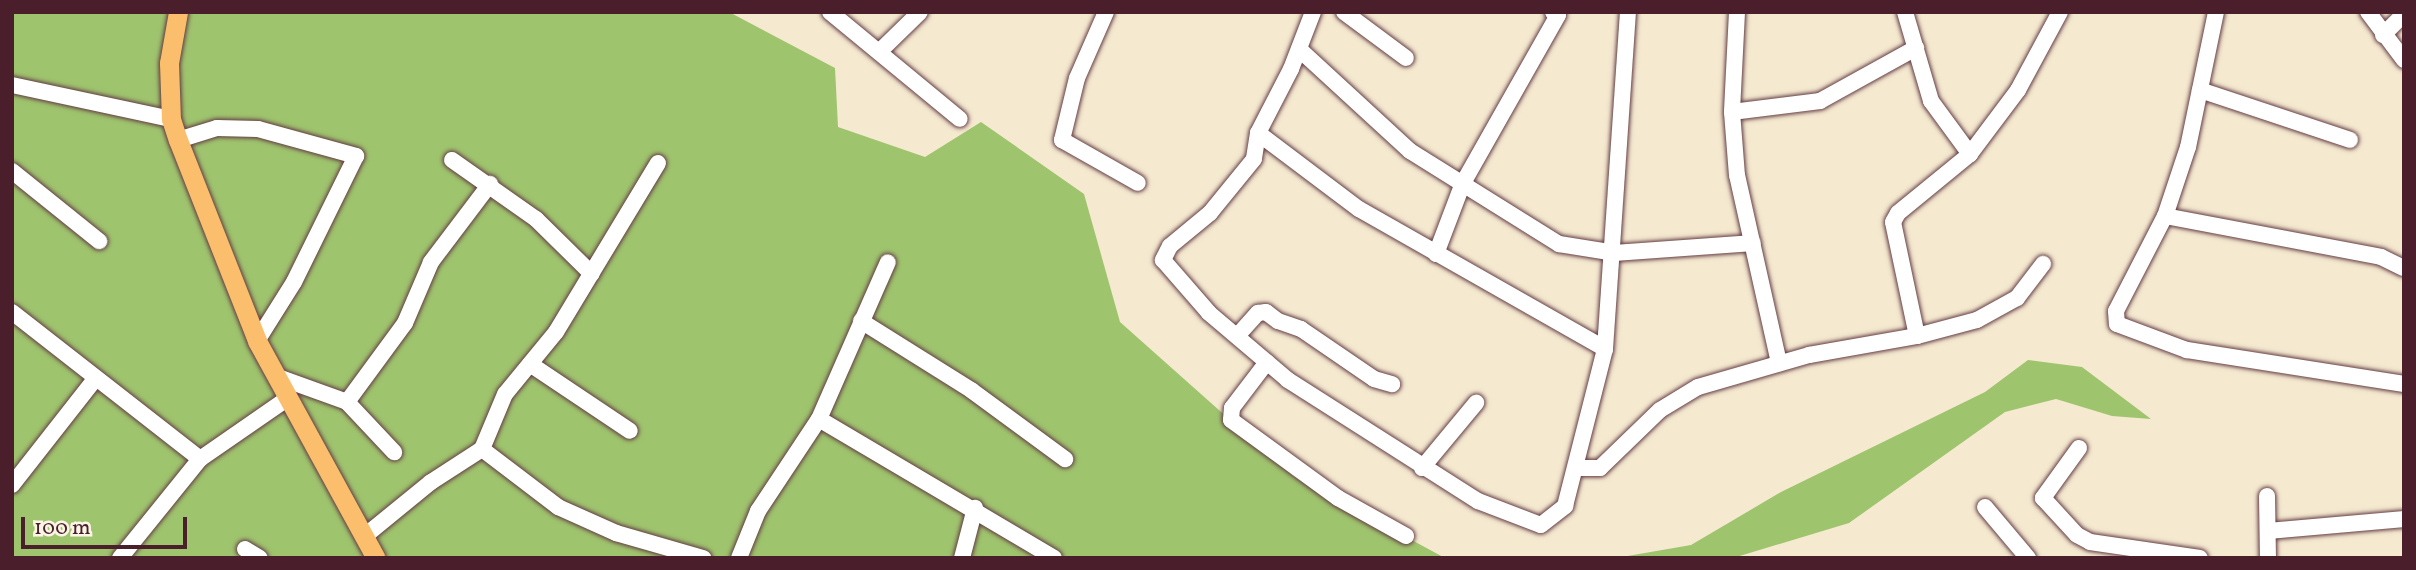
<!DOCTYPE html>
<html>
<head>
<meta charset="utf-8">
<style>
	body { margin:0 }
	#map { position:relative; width:2416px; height:570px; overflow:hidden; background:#f5e9d0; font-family:Vollkorn,serif }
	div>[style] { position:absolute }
	.green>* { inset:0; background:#9fc46e }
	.roads { filter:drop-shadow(0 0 2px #643d44) drop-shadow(0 0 2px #643d44) }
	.minor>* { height:16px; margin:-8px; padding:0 8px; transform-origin:8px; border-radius:8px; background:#fff }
	.major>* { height:19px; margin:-9.5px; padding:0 9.5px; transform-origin:9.5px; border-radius:9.5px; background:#fabe6d }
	span { translate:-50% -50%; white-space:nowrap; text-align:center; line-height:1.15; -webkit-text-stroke:5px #fcf5e5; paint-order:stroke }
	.frame { position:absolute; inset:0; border:14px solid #4a1f2b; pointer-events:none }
	.scale { position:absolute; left:21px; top:517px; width:166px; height:32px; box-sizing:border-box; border:4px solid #4a1f2b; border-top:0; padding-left:9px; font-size:21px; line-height:24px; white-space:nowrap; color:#4a1f2b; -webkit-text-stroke:5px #fcf5e5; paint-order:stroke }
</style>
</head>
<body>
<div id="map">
	<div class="green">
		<i style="clip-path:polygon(12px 12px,729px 12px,835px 68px,838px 127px,925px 157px,981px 122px,1084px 194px,1120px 322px,1293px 476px,1445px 558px,12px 558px)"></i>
		<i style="clip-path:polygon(2028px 360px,2082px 367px,2151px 419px,2112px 416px,2056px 399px,2005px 412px,1849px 523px,1733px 558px,1616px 558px,1691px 545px,1781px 492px,1985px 392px)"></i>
	</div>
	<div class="roads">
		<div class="minor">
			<i style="left:830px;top:12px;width:168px;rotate:39.5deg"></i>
			<i style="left:1106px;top:12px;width:72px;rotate:113.7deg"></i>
			<i style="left:1077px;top:78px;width:64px;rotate:103.6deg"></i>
			<i style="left:1062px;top:140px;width:87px;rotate:29.5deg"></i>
			<i style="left:1313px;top:12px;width:61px;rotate:111.1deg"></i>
			<i style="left:1291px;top:69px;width:72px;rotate:117.3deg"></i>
			<i style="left:1258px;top:133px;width:26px;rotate:99deg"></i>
			<i style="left:1254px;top:159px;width:70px;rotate:129.2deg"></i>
			<i style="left:1210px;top:213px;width:52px;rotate:140.5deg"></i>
			<i style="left:1170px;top:246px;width:16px;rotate:117deg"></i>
			<i style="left:1163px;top:260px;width:70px;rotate:49deg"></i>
			<i style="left:1209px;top:313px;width:104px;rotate:40.3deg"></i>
			<i style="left:1288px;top:380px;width:225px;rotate:32.5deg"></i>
			<i style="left:1478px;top:501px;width:67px;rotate:20.9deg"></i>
			<i style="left:1541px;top:525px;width:31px;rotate:-38deg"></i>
			<i style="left:1565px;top:506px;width:162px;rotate:-75.7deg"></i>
			<i style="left:1605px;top:349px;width:338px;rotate:-86.1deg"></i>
			<i style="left:1344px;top:12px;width:77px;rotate:36.6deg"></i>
			<i style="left:1737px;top:12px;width:100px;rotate:92.9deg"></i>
			<i style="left:1732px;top:112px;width:63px;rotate:85.5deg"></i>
			<i style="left:1737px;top:175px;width:193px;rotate:77.4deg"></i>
			<i style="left:1905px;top:12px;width:93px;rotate:73.7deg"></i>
			<i style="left:1931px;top:101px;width:66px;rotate:53.7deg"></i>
			<i style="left:2216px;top:12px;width:138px;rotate:101.7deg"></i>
			<i style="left:2188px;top:147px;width:73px;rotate:108.4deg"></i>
			<i style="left:2165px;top:216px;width:107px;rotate:117.3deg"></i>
			<i style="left:2116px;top:311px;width:13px;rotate:86deg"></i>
			<i style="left:2117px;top:324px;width:75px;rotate:20.4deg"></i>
			<i style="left:2187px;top:350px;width:220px;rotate:8.9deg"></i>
			<i style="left:2368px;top:12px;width:60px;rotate:53.1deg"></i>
			<i style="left:2383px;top:35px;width:30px;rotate:-45deg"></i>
			<i style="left:1299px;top:49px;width:151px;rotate:42.6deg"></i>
			<i style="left:1410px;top:151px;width:176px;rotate:32deg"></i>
			<i style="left:1559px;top:244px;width:57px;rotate:9.1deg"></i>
			<i style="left:1615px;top:253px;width:138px;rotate:-4.1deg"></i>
			<i style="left:879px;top:52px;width:57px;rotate:-44.3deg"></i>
			<i style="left:12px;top:85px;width:163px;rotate:12.1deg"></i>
			<i style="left:2200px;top:90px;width:158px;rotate:18.4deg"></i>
			<i style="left:1732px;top:112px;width:89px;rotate:-7.1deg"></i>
			<i style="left:1820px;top:101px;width:110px;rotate:-28.9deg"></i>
			<i style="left:1258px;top:133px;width:126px;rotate:37deg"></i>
			<i style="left:1359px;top:209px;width:283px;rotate:29.6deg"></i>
			<i style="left:178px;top:140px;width:41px;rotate:-17.1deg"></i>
			<i style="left:217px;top:128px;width:41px;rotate:1.4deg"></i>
			<i style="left:258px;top:129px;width:102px;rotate:15.4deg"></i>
			<i style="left:356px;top:156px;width:140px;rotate:116.2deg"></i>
			<i style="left:294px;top:282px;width:70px;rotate:122.1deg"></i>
			<i style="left:452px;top:160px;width:103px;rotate:35.1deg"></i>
			<i style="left:536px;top:219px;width:78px;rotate:44.5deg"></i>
			<i style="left:658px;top:163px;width:197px;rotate:121.1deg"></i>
			<i style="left:556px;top:332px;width:80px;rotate:129.4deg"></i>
			<i style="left:505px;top:394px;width:60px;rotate:112.7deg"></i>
			<i style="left:482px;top:449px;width:96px;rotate:37.3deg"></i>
			<i style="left:558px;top:507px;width:64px;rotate:24.1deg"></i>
			<i style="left:616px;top:533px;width:91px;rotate:16deg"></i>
			<i style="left:12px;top:171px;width:112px;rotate:38.8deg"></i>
			<i style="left:2165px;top:216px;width:220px;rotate:10.7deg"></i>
			<i style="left:2381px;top:257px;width:25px;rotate:26deg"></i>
			<i style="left:1436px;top:254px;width:76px;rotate:-69.2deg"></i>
			<i style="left:1463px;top:183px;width:193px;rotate:-60.5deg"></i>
			<i style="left:1558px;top:15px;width:6px;rotate:-149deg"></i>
			<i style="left:12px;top:312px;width:239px;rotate:38deg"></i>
			<i style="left:861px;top:321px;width:130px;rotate:32.1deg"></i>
			<i style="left:971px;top:390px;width:117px;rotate:36.3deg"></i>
			<i style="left:1238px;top:335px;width:30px;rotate:-48deg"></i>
			<i style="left:1258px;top:313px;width:8px;rotate:-7deg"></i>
			<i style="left:1266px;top:312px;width:15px;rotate:37deg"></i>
			<i style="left:1278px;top:321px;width:24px;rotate:19deg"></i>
			<i style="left:1301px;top:329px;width:88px;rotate:34.4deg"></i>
			<i style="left:1374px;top:379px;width:19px;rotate:16deg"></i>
			<i style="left:1917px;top:336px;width:116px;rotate:-101.9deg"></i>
			<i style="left:1893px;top:222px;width:10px;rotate:-61deg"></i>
			<i style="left:1898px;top:213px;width:93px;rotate:-39.3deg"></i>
			<i style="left:1970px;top:154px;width:80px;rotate:-53.1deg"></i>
			<i style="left:2018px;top:90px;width:89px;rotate:-61.7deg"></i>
			<i style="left:1267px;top:362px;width:58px;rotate:127.3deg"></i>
			<i style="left:1232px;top:408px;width:12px;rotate:95deg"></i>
			<i style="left:1231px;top:420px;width:132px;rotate:36.1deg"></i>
			<i style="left:1338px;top:498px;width:78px;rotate:29.2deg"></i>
			<i style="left:530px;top:364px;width:120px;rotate:33.8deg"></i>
			<i style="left:278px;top:377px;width:73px;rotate:19.9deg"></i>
			<i style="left:347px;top:402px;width:69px;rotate:46.8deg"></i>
			<i style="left:347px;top:402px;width:98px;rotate:-53.7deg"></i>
			<i style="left:405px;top:323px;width:66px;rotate:-66.9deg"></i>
			<i style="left:431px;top:262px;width:98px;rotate:-52.9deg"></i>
			<i style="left:819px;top:419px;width:273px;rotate:30.6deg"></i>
			<i style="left:2079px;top:448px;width:62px;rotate:125.8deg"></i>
			<i style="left:2043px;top:498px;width:50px;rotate:47.4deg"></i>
			<i style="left:2077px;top:535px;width:15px;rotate:28deg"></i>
			<i style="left:2090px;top:542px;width:111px;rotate:8.3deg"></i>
			<i style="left:1422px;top:468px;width:85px;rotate:-50.3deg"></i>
			<i style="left:1577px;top:468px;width:23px"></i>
			<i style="left:1600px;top:468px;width:83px;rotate:-44deg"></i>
			<i style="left:1660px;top:410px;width:44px;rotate:-31.2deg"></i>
			<i style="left:1698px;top:387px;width:116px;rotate:-16.1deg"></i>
			<i style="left:1809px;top:355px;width:110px;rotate:-10deg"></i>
			<i style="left:1917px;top:336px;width:62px;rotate:-14.9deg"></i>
			<i style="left:1977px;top:320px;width:46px;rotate:-28.8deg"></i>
			<i style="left:2017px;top:298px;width:43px;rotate:-52.6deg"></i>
			<i style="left:12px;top:485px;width:135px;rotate:-51.9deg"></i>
			<i style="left:2267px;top:496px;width:62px;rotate:89.1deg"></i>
			<i style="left:1985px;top:507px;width:67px;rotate:49.9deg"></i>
			<i style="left:2268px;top:531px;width:137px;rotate:-5deg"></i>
			<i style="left:366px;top:535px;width:84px;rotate:-39.2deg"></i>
			<i style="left:431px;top:482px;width:61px;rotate:-32.9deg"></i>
			<i style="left:245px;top:549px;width:17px;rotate:31deg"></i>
			<i style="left:120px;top:558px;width:127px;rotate:-51.1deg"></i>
			<i style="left:200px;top:459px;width:107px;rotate:-34.7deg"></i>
			<i style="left:739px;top:558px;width:51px;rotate:-68deg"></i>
			<i style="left:758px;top:511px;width:110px;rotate:-56.5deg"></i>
			<i style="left:819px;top:419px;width:171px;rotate:-66.3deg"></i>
			<i style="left:962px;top:558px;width:52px;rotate:-75.4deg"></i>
		</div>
		<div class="major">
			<i style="left:178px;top:12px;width:52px;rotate:100deg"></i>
			<i style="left:169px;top:63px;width:56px;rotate:88deg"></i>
			<i style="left:171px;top:119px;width:22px;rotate:72deg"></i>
			<i style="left:178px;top:140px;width:216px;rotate:68.5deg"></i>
			<i style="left:257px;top:341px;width:247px;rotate:61.3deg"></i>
		</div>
	</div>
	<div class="frame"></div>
	<div class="scale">100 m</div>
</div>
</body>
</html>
